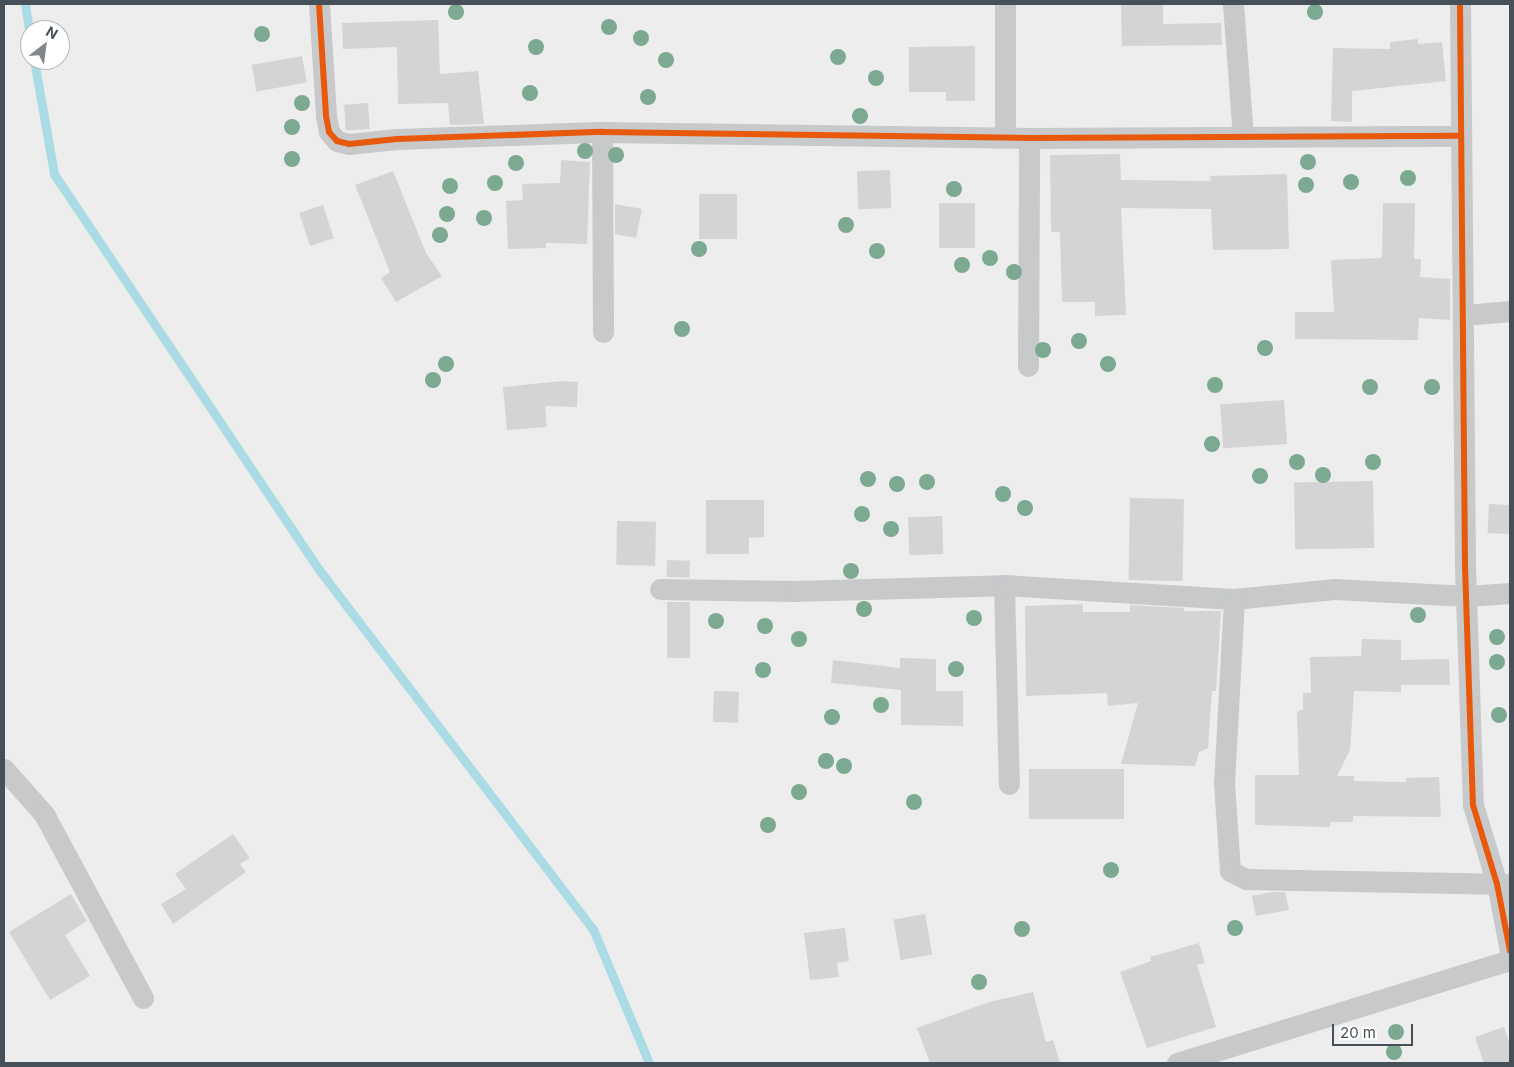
<!DOCTYPE html>
<html>
<head>
<meta charset="utf-8">
<style>
	body { margin:0 }
	#map { position:relative; width:1514px; height:1067px; overflow:hidden; background:#eeeded; font-family:Inter,sans-serif }
	div>[style] { position:absolute }
	.stream>* { height:9px; margin:-4.5px; padding:0 4.5px; transform-origin:4.5px; border-radius:4.5px; background:#abdce6 }
	.building>* { inset:0; background:#d4d4d6; transform-origin:0 0 }
	.minor>* { height:21px; margin:-10.5px; padding:0 10.5px; transform-origin:10.5px; border-radius:10.5px; background:#c7c9cb }
	.cycleway>* { height:6px; margin:-3px; padding:0 3px; transform-origin:3px; border-radius:3px; background:#e8590c }
	.trees>* { width:16px; height:16px; margin:-8px; border-radius:50%; background:#7ca991 }
	span { translate:-50% -50%; white-space:nowrap; text-align:center; line-height:1.15; -webkit-text-stroke:4px #fff; paint-order:stroke }
	.frame { position:absolute; inset:0; border:5px solid #465058; pointer-events:none }
	.north { position:absolute; left:20px; top:20px; width:50px; height:50px; box-sizing:border-box; background:#fff; border:1px solid #b5b9bc; border-radius:50%; rotate:30deg; font-size:14px; font-weight:700; line-height:20px; text-align:center; color:#465058 }
	.north::after { content:''; display:block; margin:auto; width:18px; height:22px; background:#81878c; clip-path:polygon(50% 0,100% 100%,50% 72%,0 100%) }
	.scale { position:absolute; left:1332px; top:1024px; width:81px; height:22px; box-sizing:border-box; border:2px solid #465058; border-top:0; padding-left:6px; font-size:15px; line-height:18px; white-space:nowrap; color:#465058; -webkit-text-stroke:4px #fff; paint-order:stroke }
</style>
</head>
<body>
<div id="map">
	<div class="stream">
		<i style="left:25px;top:4px;width:31px;rotate:81deg"></i>
		<i style="left:34px;top:60px;width:116px;rotate:80deg"></i>
		<i style="left:54px;top:174px;width:473px;rotate:56.2deg"></i>
		<i style="left:317px;top:567px;width:455px;rotate:52.7deg"></i>
		<i style="left:593px;top:929px;width:145px;rotate:67.3deg"></i>
	</div>
	<div class="building">
		<i style="clip-path:polygon(1121px 4px,1163px 4px,1163px 24px,1221px 23px,1222px 45px,1122px 46px)"></i>
		<i style="clip-path:polygon(438px 20px,440px 74px,478px 71px,484px 124px,450px 125px,448px 103px,398px 104px,397px 47px,343px 49px,342px 23px)"></i>
		<i style="clip-path:polygon(1418px 39px,1418px 44px,1442px 42px,1446px 81px,1352px 91px,1352px 122px,1331px 121px,1333px 48px,1390px 49px,1390px 42px)"></i>
		<i style="clip-path:polygon(975px 46px,975px 101px,946px 101px,946px 92px,909px 92px,909px 47px)"></i>
		<i style="left:302px;top:56px;width:27px;height:51px;rotate:80deg"></i>
		<i style="left:368px;top:103px;width:26px;height:24px;rotate:86deg"></i>
		<i style="clip-path:polygon(1120px 154px,1121px 180px,1211px 181px,1210px 176px,1287px 174px,1289px 249px,1213px 250px,1211px 209px,1121px 208px,1126px 315px,1095px 316px,1095px 302px,1062px 302px,1060px 232px,1051px 232px,1050px 155px)"></i>
		<i style="clip-path:polygon(561px 160px,590px 162px,587px 244px,546px 243px,546px 248px,508px 249px,506px 201px,523px 200px,522px 184px,560px 183px)"></i>
		<i style="left:890px;top:170px;width:38px;height:33px;rotate:88deg"></i>
		<i style="clip-path:polygon(393px 171px,426px 253px,442px 276px,396px 302px,381px 278px,390px 272px,355px 185px)"></i>
		<i style="left:699px;top:194px;width:38px;height:45px"></i>
		<i style="left:939px;top:203px;width:36px;height:45px"></i>
		<i style="clip-path:polygon(1383px 203px,1415px 203px,1414px 259px,1421px 259px,1420px 277px,1450px 279px,1450px 320px,1419px 318px,1418px 340px,1295px 339px,1295px 312px,1334px 312px,1331px 260px,1382px 258px)"></i>
		<i style="clip-path:polygon(615px 204px,642px 209px,636px 238px,615px 234px)"></i>
		<i style="left:323px;top:205px;width:35px;height:25px;rotate:72deg"></i>
		<i style="clip-path:polygon(562px 381px,578px 382px,577px 407px,545px 406px,547px 427px,507px 430px,503px 387px)"></i>
		<i style="left:1284px;top:400px;width:44px;height:64px;rotate:86deg"></i>
		<i style="left:1373px;top:481px;width:67px;height:79px;rotate:89deg"></i>
		<i style="left:1130px;top:498px;width:54px;height:82px;rotate:1deg"></i>
		<i style="clip-path:polygon(706px 500px,764px 500px,764px 537px,749px 538px,749px 554px,706px 554px)"></i>
		<i style="left:1489px;top:504px;width:21px;height:29px;rotate:3deg"></i>
		<i style="left:942px;top:516px;width:38px;height:34px;rotate:88deg"></i>
		<i style="left:617px;top:521px;width:39px;height:44px;rotate:1deg"></i>
		<i style="left:667px;top:560px;width:23px;height:17px;rotate:2deg"></i>
		<i style="left:667px;top:602px;width:23px;height:56px"></i>
		<i style="clip-path:polygon(1083px 604px,1083px 612px,1130px 612px,1130px 605px,1184px 608px,1184px 611px,1221px 611px,1216px 691px,1212px 691px,1208px 748px,1199px 752px,1195px 766px,1121px 764px,1138px 703px,1108px 706px,1107px 693px,1026px 696px,1025px 606px)"></i>
		<i style="clip-path:polygon(1362px 639px,1401px 640px,1401px 660px,1449px 659px,1450px 685px,1401px 685px,1401px 692px,1354px 691px,1350px 750px,1337px 776px,1354px 776px,1354px 781px,1406px 782px,1406px 778px,1439px 777px,1441px 817px,1353px 816px,1353px 822px,1330px 822px,1330px 827px,1255px 825px,1255px 775px,1299px 775px,1297px 712px,1303px 709px,1303px 693px,1311px 693px,1310px 657px,1361px 656px)"></i>
		<i style="clip-path:polygon(900px 658px,936px 659px,936px 691px,963px 691px,963px 726px,901px 725px,901px 690px,831px 683px,833px 660px,900px 668px)"></i>
		<i style="left:714px;top:691px;width:25px;height:31px;rotate:2deg"></i>
		<i style="left:1029px;top:769px;width:95px;height:50px"></i>
		<i style="clip-path:polygon(233px 834px,250px 858px,240px 864px,246px 872px,173px 924px,161px 904px,186px 889px,175px 874px)"></i>
		<i style="clip-path:polygon(1271px 892px,1285px 892px,1289px 910px,1256px 916px,1252px 896px)"></i>
		<i style="clip-path:polygon(71px 894px,87px 921px,65px 935px,90px 976px,50px 1000px,9px 932px)"></i>
		<i style="left:925px;top:914px;width:41px;height:32px;rotate:80deg"></i>
		<i style="clip-path:polygon(845px 928px,849px 961px,837px 963px,839px 977px,810px 980px,804px 933px)"></i>
		<i style="clip-path:polygon(1199px 943px,1205px 963px,1197px 965px,1216px 1027px,1147px 1048px,1120px 972px,1151px 961px,1150px 957px)"></i>
		<i style="clip-path:polygon(1033px 992px,1046px 1042px,1053px 1040px,1060px 1063px,930px 1063px,917px 1028px,989px 1002px)"></i>
		<i style="clip-path:polygon(1504px 1027px,1510px 1044px,1510px 1063px,1484px 1063px,1475px 1037px)"></i>
	</div>
	<div class="minor">
		<i style="left:319px;top:4px;width:112px;rotate:86.4deg"></i>
		<i style="left:326px;top:116px;width:16px;rotate:79deg"></i>
		<i style="left:329px;top:132px;width:12px;rotate:48deg"></i>
		<i style="left:337px;top:141px;width:12px;rotate:14deg"></i>
		<i style="left:349px;top:144px;width:48px;rotate:-5.9deg"></i>
		<i style="left:397px;top:139px;width:205px;rotate:-2deg"></i>
		<i style="left:602px;top:132px;width:427px;rotate:0.8deg"></i>
		<i style="left:1029px;top:138px;width:431px;rotate:-0.3deg"></i>
		<i style="left:1233px;top:4px;width:132px;rotate:85.7deg"></i>
		<i style="left:1460px;top:4px;width:562px;rotate:89.49deg"></i>
		<i style="left:1465px;top:566px;width:239px;rotate:88.1deg"></i>
		<i style="left:1473px;top:805px;width:83px;rotate:73.1deg"></i>
		<i style="left:1497px;top:884px;width:68px;rotate:79deg"></i>
		<i style="left:602px;top:132px;width:200px;rotate:89.7deg"></i>
		<i style="left:1005px;top:137px;width:133px;rotate:-90deg"></i>
		<i style="left:1465px;top:315px;width:45px;rotate:-5.1deg"></i>
		<i style="left:1028px;top:366px;width:228px;rotate:-89.7deg"></i>
		<i style="left:1004px;top:585px;width:199px;rotate:88.6deg"></i>
		<i style="left:660px;top:589px;width:134px;rotate:0.9deg"></i>
		<i style="left:794px;top:591px;width:210px;rotate:-1.6deg"></i>
		<i style="left:1004px;top:585px;width:230px;rotate:3.5deg"></i>
		<i style="left:1234px;top:599px;width:101px;rotate:-5.7deg"></i>
		<i style="left:1335px;top:589px;width:132px;rotate:3deg"></i>
		<i style="left:1467px;top:596px;width:43px;rotate:-4deg"></i>
		<i style="left:1234px;top:599px;width:184px;rotate:93.1deg"></i>
		<i style="left:1224px;top:783px;width:88px;rotate:86.1deg"></i>
		<i style="left:1230px;top:871px;width:18px;rotate:27deg"></i>
		<i style="left:1246px;top:879px;width:264px;rotate:1.1deg"></i>
		<i style="left:4px;top:769px;width:60px;rotate:48.4deg"></i>
		<i style="left:44px;top:814px;width:209px;rotate:61.7deg"></i>
		<i style="left:1177px;top:1063px;width:349px;rotate:-17.2deg"></i>
	</div>
	<div class="cycleway">
		<i style="left:319px;top:4px;width:112px;rotate:86.4deg"></i>
		<i style="left:326px;top:116px;width:16px;rotate:79deg"></i>
		<i style="left:329px;top:132px;width:12px;rotate:48deg"></i>
		<i style="left:337px;top:141px;width:12px;rotate:14deg"></i>
		<i style="left:349px;top:144px;width:48px;rotate:-5.9deg"></i>
		<i style="left:397px;top:139px;width:205px;rotate:-2deg"></i>
		<i style="left:602px;top:132px;width:427px;rotate:0.8deg"></i>
		<i style="left:1029px;top:138px;width:431px;rotate:-0.3deg"></i>
		<i style="left:1460px;top:4px;width:562px;rotate:89.49deg"></i>
		<i style="left:1465px;top:566px;width:239px;rotate:88.1deg"></i>
		<i style="left:1473px;top:805px;width:83px;rotate:73.1deg"></i>
		<i style="left:1497px;top:884px;width:68px;rotate:79deg"></i>
	</div>
	<div class="trees">
		<i style="left:456px;top:12px"></i>
		<i style="left:1315px;top:12px"></i>
		<i style="left:609px;top:27px"></i>
		<i style="left:262px;top:34px"></i>
		<i style="left:641px;top:38px"></i>
		<i style="left:536px;top:47px"></i>
		<i style="left:838px;top:57px"></i>
		<i style="left:666px;top:60px"></i>
		<i style="left:876px;top:78px"></i>
		<i style="left:530px;top:93px"></i>
		<i style="left:648px;top:97px"></i>
		<i style="left:302px;top:103px"></i>
		<i style="left:860px;top:116px"></i>
		<i style="left:292px;top:127px"></i>
		<i style="left:585px;top:151px"></i>
		<i style="left:616px;top:155px"></i>
		<i style="left:292px;top:159px"></i>
		<i style="left:1308px;top:162px"></i>
		<i style="left:516px;top:163px"></i>
		<i style="left:1408px;top:178px"></i>
		<i style="left:1351px;top:182px"></i>
		<i style="left:495px;top:183px"></i>
		<i style="left:1306px;top:185px"></i>
		<i style="left:450px;top:186px"></i>
		<i style="left:954px;top:189px"></i>
		<i style="left:447px;top:214px"></i>
		<i style="left:484px;top:218px"></i>
		<i style="left:846px;top:225px"></i>
		<i style="left:440px;top:235px"></i>
		<i style="left:699px;top:249px"></i>
		<i style="left:877px;top:251px"></i>
		<i style="left:990px;top:258px"></i>
		<i style="left:962px;top:265px"></i>
		<i style="left:1014px;top:272px"></i>
		<i style="left:682px;top:329px"></i>
		<i style="left:1079px;top:341px"></i>
		<i style="left:1265px;top:348px"></i>
		<i style="left:1043px;top:350px"></i>
		<i style="left:446px;top:364px"></i>
		<i style="left:1108px;top:364px"></i>
		<i style="left:433px;top:380px"></i>
		<i style="left:1215px;top:385px"></i>
		<i style="left:1370px;top:387px"></i>
		<i style="left:1432px;top:387px"></i>
		<i style="left:1212px;top:444px"></i>
		<i style="left:1297px;top:462px"></i>
		<i style="left:1373px;top:462px"></i>
		<i style="left:1323px;top:475px"></i>
		<i style="left:1260px;top:476px"></i>
		<i style="left:868px;top:479px"></i>
		<i style="left:927px;top:482px"></i>
		<i style="left:897px;top:484px"></i>
		<i style="left:1003px;top:494px"></i>
		<i style="left:1025px;top:508px"></i>
		<i style="left:862px;top:514px"></i>
		<i style="left:891px;top:529px"></i>
		<i style="left:851px;top:571px"></i>
		<i style="left:864px;top:609px"></i>
		<i style="left:1418px;top:615px"></i>
		<i style="left:974px;top:618px"></i>
		<i style="left:716px;top:621px"></i>
		<i style="left:765px;top:626px"></i>
		<i style="left:1497px;top:637px"></i>
		<i style="left:799px;top:639px"></i>
		<i style="left:1497px;top:662px"></i>
		<i style="left:956px;top:669px"></i>
		<i style="left:763px;top:670px"></i>
		<i style="left:881px;top:705px"></i>
		<i style="left:1499px;top:715px"></i>
		<i style="left:832px;top:717px"></i>
		<i style="left:826px;top:761px"></i>
		<i style="left:844px;top:766px"></i>
		<i style="left:799px;top:792px"></i>
		<i style="left:914px;top:802px"></i>
		<i style="left:768px;top:825px"></i>
		<i style="left:1111px;top:870px"></i>
		<i style="left:1235px;top:928px"></i>
		<i style="left:1022px;top:929px"></i>
		<i style="left:979px;top:982px"></i>
		<i style="left:1396px;top:1032px"></i>
		<i style="left:1394px;top:1052px"></i>
	</div>
	<div class="frame"></div>
	<div class="north">N</div>
	<div class="scale">20 m</div>
</div>
</body>
</html>
